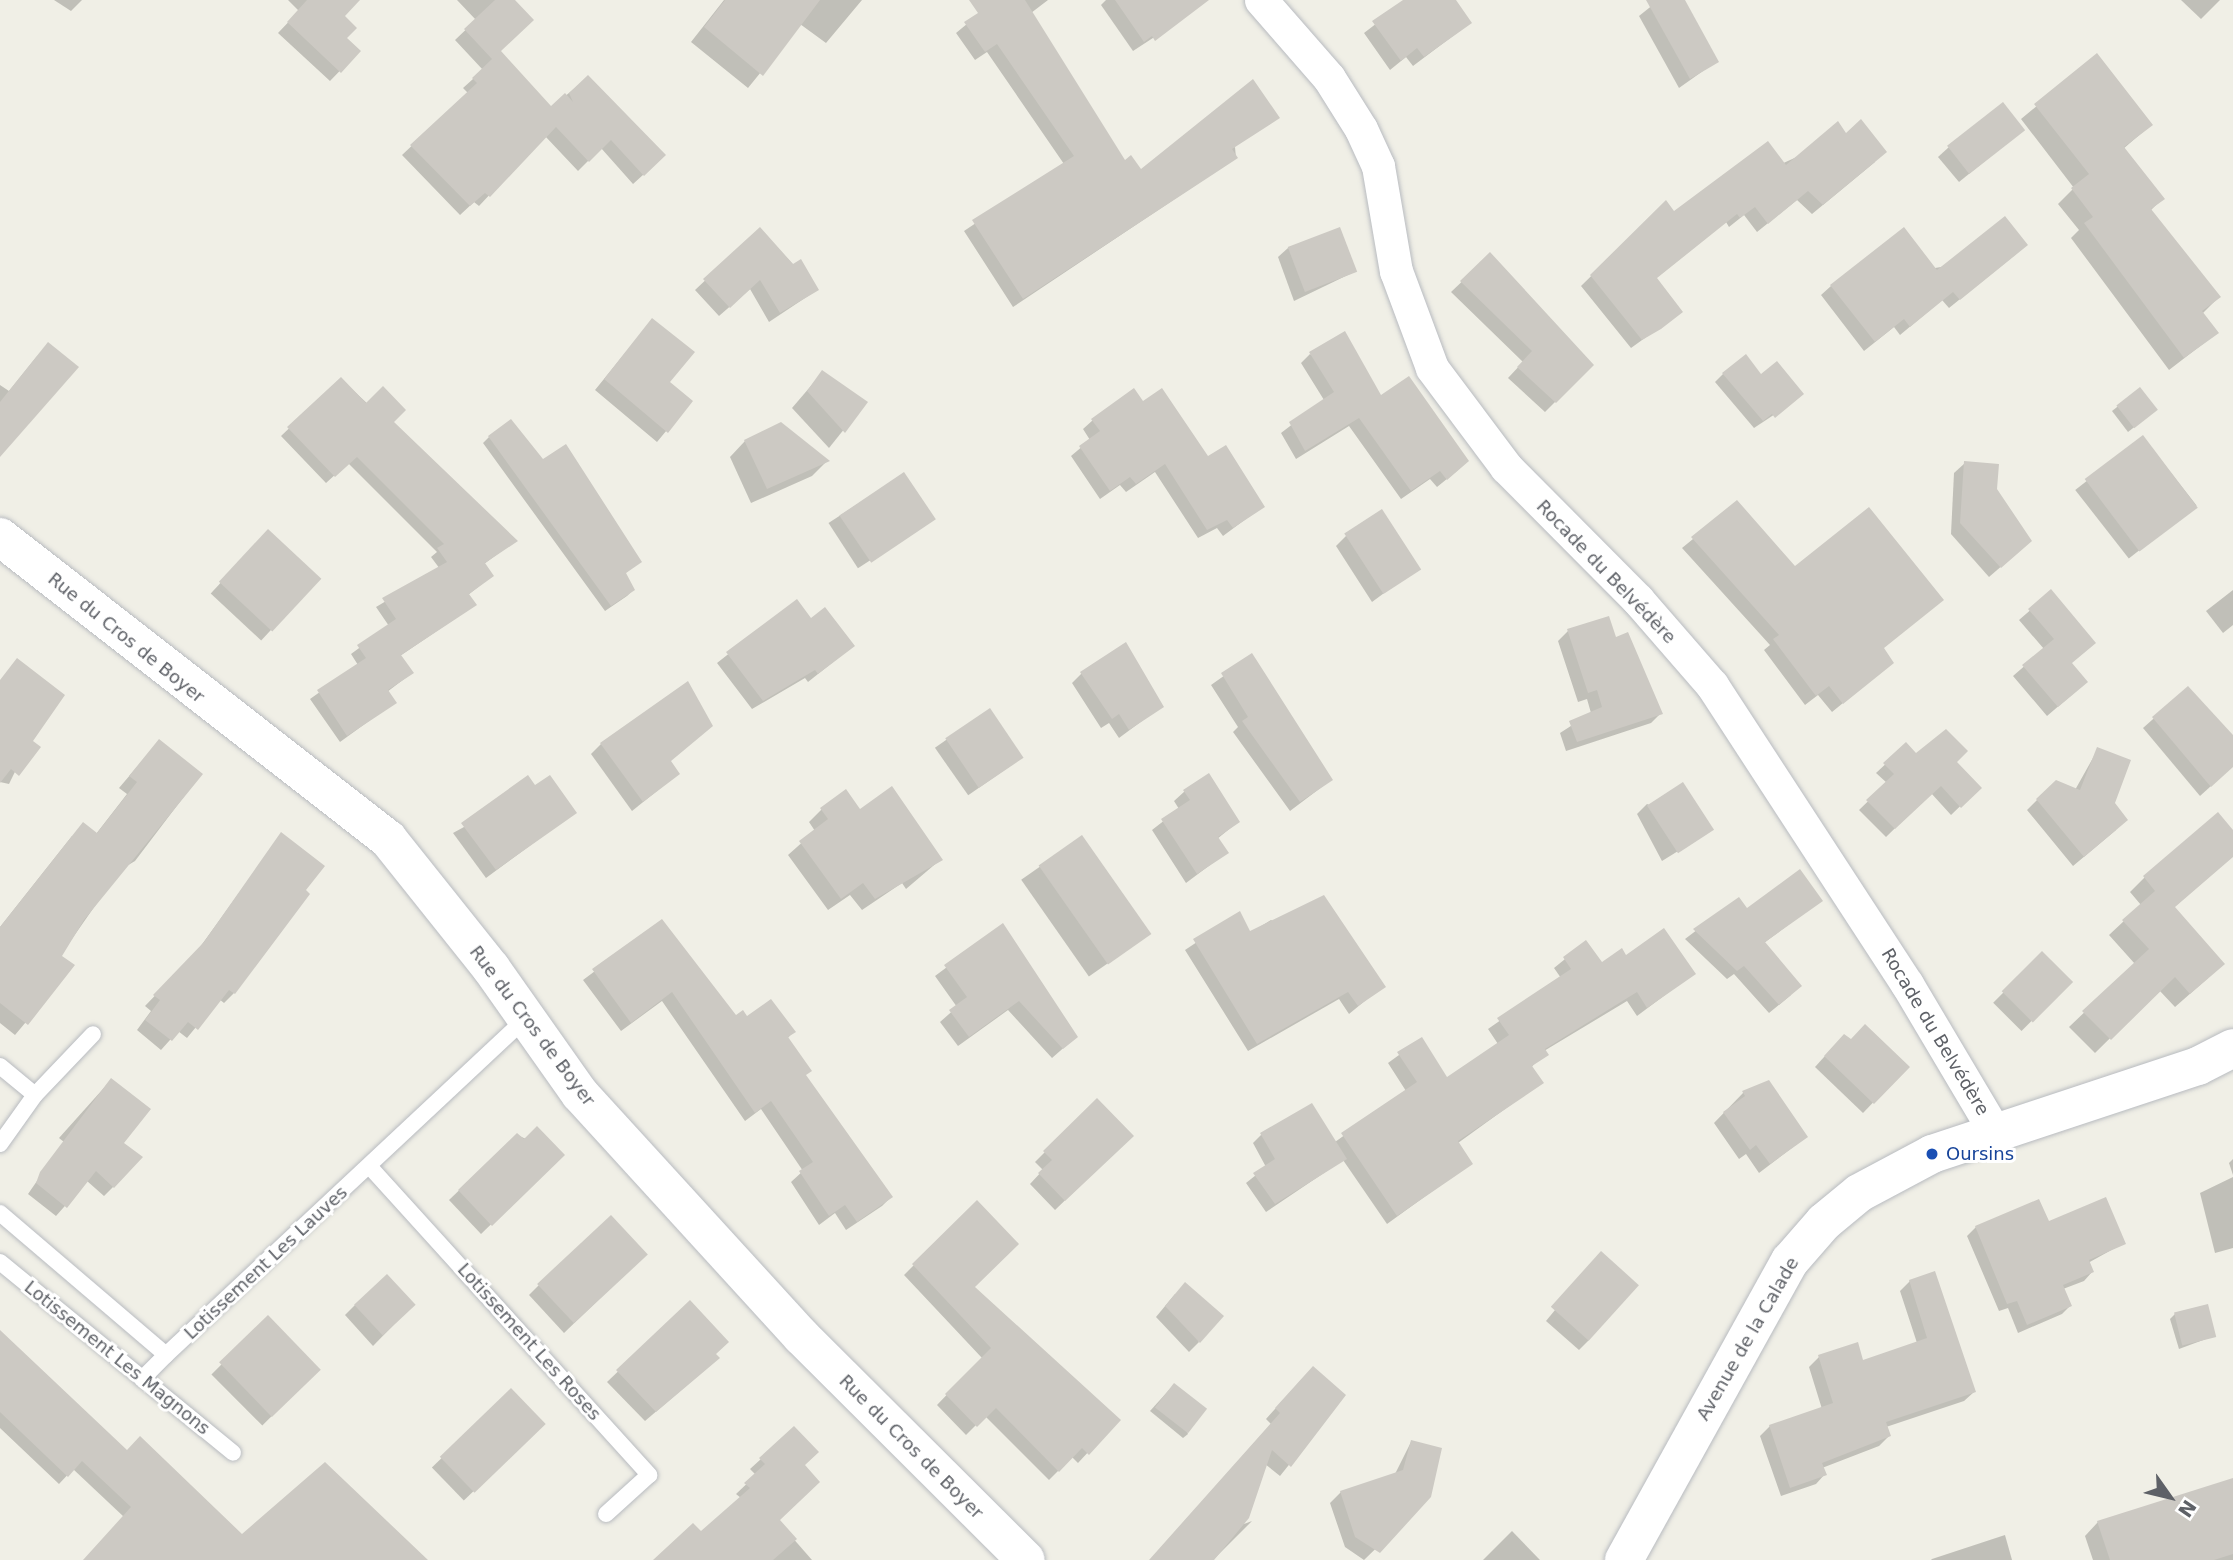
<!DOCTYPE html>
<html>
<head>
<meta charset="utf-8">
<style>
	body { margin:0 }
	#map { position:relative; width:2233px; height:1560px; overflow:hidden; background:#f0efe6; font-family:"DejaVu Sans",sans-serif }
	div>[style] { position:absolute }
	.shadow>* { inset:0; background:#0003; transform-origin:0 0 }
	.building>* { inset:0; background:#ccc9c3; transform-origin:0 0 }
	.roads { filter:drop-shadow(0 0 2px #b8bbc0) drop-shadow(0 0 2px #b8bbc0) }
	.service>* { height:16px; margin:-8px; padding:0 8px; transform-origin:8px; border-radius:8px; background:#fff }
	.minor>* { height:33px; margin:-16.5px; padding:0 16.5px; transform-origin:16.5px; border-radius:16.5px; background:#fff }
	.tertiary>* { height:38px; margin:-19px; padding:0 19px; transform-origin:19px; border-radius:19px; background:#fff }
	.dots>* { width:19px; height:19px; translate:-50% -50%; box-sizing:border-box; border:4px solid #fff; border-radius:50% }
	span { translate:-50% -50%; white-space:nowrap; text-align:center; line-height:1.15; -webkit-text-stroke:6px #fff; paint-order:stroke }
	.street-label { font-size:18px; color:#5e6167 }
	.transit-label { font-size:18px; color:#164399 }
	.left { translate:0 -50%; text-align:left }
	.north { position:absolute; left:2135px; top:1462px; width:70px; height:70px; -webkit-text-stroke:5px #fff; paint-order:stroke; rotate:124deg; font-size:19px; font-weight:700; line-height:28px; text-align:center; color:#5e6167 }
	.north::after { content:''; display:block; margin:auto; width:24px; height:32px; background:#5e6167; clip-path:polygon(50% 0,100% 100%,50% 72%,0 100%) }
</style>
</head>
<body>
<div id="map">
	<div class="shadow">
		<i style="clip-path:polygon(54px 0,82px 0,71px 11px)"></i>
		<i style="clip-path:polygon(288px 0,355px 0,342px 16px,345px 38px,359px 51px,330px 81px,278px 33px,299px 11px)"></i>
		<i style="clip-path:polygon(457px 0,513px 0,499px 51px,551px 108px,588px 77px,654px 165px,633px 184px,601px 148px,578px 171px,545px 136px,479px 206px,474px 202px,460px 215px,402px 155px,468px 93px,463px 88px,483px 70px,455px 40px,476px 20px)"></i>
		<i style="clip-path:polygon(724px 0,862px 0,826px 43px,800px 24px,748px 88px,691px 42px)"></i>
		<i style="clip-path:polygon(996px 0,1048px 0,1031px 13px,1125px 162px,1140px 171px,1235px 147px,1236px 158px,1013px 307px,964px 231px,1064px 164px,987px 52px,975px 60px,956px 33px)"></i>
		<i style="clip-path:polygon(1106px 0,1174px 0,1185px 17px,1133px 51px,1101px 5px)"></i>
		<i style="clip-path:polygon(1407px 0,1454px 0,1470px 23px,1413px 66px,1406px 57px,1390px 70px,1364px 33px)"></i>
		<i style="clip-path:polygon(1659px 0,1683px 0,1717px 61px,1679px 88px,1639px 16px)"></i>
		<i style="clip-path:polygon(2181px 0,2220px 0,2201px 19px)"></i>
		<i style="clip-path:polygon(2097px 56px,2151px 125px,2123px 149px,2162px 199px,2150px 211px,2219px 297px,2202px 314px,2217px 333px,2169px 370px,2071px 238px,2079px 230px,2058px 204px,2074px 188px,2021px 119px)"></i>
		<i style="clip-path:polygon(2023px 130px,1959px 182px,1938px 157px,1949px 147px)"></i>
		<i style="clip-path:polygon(1845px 135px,1875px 162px,1812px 214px,1797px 200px,1757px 232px,1744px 215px,1729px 227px,1726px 222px,1655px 279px,1681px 312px,1631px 348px,1581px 286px,1666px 203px,1673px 213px)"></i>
		<i style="clip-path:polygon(760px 229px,817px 290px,769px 322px,750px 289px,719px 316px,695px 290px)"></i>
		<i style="clip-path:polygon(1288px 248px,1354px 272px,1294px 301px,1278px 257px)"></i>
		<i style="clip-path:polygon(2016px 254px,1949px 308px,1942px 300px,1900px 335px,1894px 327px,1864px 351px,1821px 295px,1831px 286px)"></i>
		<i style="clip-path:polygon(1490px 255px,1592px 365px,1545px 412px,1508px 378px,1523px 362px,1451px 292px)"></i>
		<i style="clip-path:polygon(652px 320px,667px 383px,691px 401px,657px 442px,595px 390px)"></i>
		<i style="clip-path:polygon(1310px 354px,1381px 398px,1458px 470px,1437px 487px,1430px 479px,1401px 499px,1349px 426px,1296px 459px,1281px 433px,1324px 400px,1301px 363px)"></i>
		<i style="clip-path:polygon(38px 355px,0 443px,0 385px,9px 391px)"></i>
		<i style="clip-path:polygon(822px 373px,865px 403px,829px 448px,792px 408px)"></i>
		<i style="clip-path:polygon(1723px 374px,1761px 376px,1793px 402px,1754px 428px,1715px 382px)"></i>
		<i style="clip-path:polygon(341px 379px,515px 541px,484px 564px,492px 576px,468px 595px,475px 605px,400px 656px,412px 673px,387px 692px,395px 702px,340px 742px,310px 699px,358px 665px,351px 654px,389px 626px,376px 607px,440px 569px,431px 557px,437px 552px,348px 463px,326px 483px,281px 436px)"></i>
		<i style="clip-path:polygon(2140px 389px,2151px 414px,2128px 432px,2112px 411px)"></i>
		<i style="clip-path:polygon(1143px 404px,1207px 459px,1262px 507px,1223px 536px,1217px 528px,1198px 538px,1155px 472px,1126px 492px,1120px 485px,1100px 499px,1071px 456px,1090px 440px,1083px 429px,1093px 420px)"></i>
		<i style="clip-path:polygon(489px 437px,543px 462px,640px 562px,624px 574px,633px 590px,627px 596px,605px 611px,483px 443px)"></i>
		<i style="left:2143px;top:437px;width:87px;height:86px;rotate:52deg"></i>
		<i style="clip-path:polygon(745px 441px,827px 461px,812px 476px,751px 503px,730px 457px)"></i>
		<i style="clip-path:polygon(1965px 463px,1995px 489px,2019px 551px,1989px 577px,1951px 534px,1954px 473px)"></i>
		<i style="left:904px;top:474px;width:54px;height:90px;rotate:57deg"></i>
		<i style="clip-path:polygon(1737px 503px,1794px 568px,1942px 600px,1882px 649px,1892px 663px,1832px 712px,1818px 695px,1805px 705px,1764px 650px,1770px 645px,1682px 548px)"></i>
		<i style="left:268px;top:532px;width:69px;height:84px;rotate:43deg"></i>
		<i style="clip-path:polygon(1347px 535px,1418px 568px,1372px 602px,1336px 546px)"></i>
		<i style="clip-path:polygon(2233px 590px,2233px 625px,2223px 633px,2206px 611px)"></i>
		<i style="clip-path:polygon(2051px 592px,2075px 692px,2047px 716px,2013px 676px,2044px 649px,2019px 620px)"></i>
		<i style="clip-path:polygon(796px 601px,810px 621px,853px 646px,808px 682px,805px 678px,752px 709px,717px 663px)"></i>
		<i style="clip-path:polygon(1568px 631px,1615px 639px,1661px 713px,1651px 723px,1566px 751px,1560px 733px,1591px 713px,1587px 699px,1578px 702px,1558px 641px)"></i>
		<i style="clip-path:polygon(1252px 656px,1331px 780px,1290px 811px,1233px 732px,1238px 727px,1211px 685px)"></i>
		<i style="clip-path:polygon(1082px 673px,1162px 706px,1119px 738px,1109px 723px,1101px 728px,1072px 683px)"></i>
		<i style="clip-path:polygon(0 680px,30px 741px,9px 784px,0 782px)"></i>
		<i style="clip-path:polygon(2188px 688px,2233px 738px,2233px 766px,2200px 796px,2143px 728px)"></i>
		<i style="left:989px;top:710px;width:58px;height:66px;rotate:55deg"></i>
		<i style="clip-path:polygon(159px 741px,201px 774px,135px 861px,120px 870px,60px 956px,73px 966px,15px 1035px,0 1023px,0 927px,72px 836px,96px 834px,127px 794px,119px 788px)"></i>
		<i style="clip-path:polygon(601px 744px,669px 762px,678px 774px,632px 811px,591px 754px)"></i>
		<i style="clip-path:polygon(1906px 745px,1916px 755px,1955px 762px,1979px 788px,1951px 815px,1931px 793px,1886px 837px,1859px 810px,1887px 783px,1876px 773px)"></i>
		<i style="clip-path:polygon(2098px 749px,2116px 830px,2073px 866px,2027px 810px,2037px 800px,2075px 790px)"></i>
		<i style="clip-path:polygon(535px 788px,574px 813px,486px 878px,453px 833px)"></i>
		<i style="clip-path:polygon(1185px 791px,1238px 822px,1217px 839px,1226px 853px,1186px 883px,1152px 830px,1179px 809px,1174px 801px)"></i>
		<i style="clip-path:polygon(1647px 804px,1712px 830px,1662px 861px,1637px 814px)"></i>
		<i style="clip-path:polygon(822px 809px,860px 811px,940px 860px,906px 889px,902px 883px,862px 910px,850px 895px,828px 910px,788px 855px,815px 831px,809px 822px)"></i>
		<i style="clip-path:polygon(2233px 833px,2233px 856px,2173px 908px,2208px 978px,2175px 1007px,2159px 990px,2095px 1053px,2069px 1027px,2135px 964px,2109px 935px,2141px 905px,2130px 892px,2145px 877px)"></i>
		<i style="clip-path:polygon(281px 835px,234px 993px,224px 1003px,219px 999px,187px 1038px,178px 1031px,161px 1050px,137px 1030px,151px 1011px,145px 1006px,195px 954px)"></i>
		<i style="left:1081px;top:838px;width:118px;height:73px;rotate:55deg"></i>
		<i style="clip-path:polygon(1738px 899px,1746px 910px,1820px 901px,1764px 943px,1791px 995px,1769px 1013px,1734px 974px,1727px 979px,1685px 939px)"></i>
		<i style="clip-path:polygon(1239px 914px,1250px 933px,1271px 920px,1383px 986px,1349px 1014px,1339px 999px,1248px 1051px,1185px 950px)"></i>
		<i style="clip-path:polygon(662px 921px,736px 1017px,793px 1032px,787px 1039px,805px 1076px,891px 1197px,882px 1206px,846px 1230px,835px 1213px,819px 1225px,791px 1182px,803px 1171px,761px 1109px,745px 1121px,662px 1001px,621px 1031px,583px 980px)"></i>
		<i style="clip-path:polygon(1002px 926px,1076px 1037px,1052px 1058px,1008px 1010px,958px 1046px,940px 1022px,957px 1007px,935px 976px)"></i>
		<i style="clip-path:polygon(1586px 942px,1602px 965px,1626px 957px,1693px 974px,1637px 1016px,1627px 1001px,1544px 1051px,1531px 1068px,1541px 1083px,1458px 1143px,1471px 1163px,1387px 1224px,1343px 1160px,1266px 1212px,1246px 1183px,1266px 1167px,1253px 1143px,1261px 1135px,1335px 1142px,1406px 1091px,1388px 1063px,1421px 1039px,1446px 1079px,1498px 1044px,1488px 1029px,1561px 978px,1554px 968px)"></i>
		<i style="left:2042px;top:954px;width:40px;height:69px;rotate:45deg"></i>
		<i style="clip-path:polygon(1834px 1046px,1907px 1067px,1863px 1113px,1815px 1067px)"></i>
		<i style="clip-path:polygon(111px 1080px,121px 1144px,113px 1187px,104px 1196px,87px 1181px,56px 1216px,28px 1194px,64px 1142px,59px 1138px)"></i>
		<i style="clip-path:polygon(1768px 1082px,1806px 1137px,1759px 1173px,1746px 1154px,1739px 1159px,1714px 1123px,1743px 1093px)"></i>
		<i style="clip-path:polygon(1097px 1100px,1132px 1136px,1055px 1210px,1030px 1184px,1043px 1170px,1035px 1162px)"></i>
		<i style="clip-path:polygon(517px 1135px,563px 1155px,481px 1234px,449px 1200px)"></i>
		<i style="clip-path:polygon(2233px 1159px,2233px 1175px,2229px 1163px)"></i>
		<i style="clip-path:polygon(2233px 1177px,2233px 1248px,2215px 1253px,2200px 1193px)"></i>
		<i style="clip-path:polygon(977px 1202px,973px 1287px,1118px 1420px,1078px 1463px,1072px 1457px,1049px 1480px,985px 1416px,966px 1435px,937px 1405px,982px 1358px,904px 1275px)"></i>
		<i style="clip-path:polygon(2048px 1224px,2124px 1243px,2088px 1263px,2092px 1272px,2084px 1281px,2063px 1289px,2070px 1306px,2062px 1314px,2018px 1333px,2008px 1308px,1999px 1311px,1967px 1236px,1976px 1227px)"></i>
		<i style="clip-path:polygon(646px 1254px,564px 1333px,529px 1295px,539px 1285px)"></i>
		<i style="clip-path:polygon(1601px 1254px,1589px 1340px,1579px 1350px,1546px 1321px)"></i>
		<i style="clip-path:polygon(1910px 1281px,1974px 1392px,1964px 1401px,1886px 1427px,1889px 1436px,1879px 1446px,1822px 1468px,1825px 1474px,1816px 1484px,1781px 1496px,1760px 1436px,1770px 1426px,1822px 1409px,1809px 1367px,1819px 1357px,1862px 1362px,1917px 1343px,1900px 1291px)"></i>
		<i style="clip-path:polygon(1175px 1294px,1199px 1342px,1189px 1352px,1156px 1317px)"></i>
		<i style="clip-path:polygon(690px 1303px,714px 1355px,707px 1368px,645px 1421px,607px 1382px)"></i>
		<i style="clip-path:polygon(355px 1305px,413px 1305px,373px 1346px,345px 1315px)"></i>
		<i style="clip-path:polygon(2175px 1314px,2214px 1336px,2179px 1349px,2170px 1319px)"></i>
		<i style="left:268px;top:1318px;width:72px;height:80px;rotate:45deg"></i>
		<i style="clip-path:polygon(0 1332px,184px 1560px,85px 1560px,124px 1517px,73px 1469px,59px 1484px,0 1428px)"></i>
		<i style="clip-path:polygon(1303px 1378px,1344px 1396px,1280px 1476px,1265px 1464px,1244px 1524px,1252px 1521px,1213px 1560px,1150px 1560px,1271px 1424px,1266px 1419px)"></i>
		<i style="clip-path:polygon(1169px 1390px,1188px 1434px,1183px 1438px,1150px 1411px)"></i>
		<i style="left:511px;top:1391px;width:46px;height:110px;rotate:46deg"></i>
		<i style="clip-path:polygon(794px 1429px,803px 1465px,777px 1520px,812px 1560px,656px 1560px,701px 1534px,741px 1498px,736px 1494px,756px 1475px,750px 1469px)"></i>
		<i style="clip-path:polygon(1411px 1442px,1430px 1496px,1364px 1560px,1345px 1547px,1330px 1503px,1341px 1492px,1395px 1474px)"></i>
		<i style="clip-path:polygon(2233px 1479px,2233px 1560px,2093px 1560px,2085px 1536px,2098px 1522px)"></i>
		<i style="clip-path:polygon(1512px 1531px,1540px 1560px,1483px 1560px)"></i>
		<i style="clip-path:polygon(2005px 1535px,2012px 1560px,1931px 1560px,1932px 1559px)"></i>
	</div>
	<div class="building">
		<i style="clip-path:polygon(307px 0,360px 0,345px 16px,357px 28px,347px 38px,361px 51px,341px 73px,287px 22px)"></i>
		<i style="clip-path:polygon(495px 0,515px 0,534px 20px,501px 51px,551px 106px,565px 93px,573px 102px,569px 93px,588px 75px,666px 155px,644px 176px,611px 140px,589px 162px,556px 127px,490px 197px,485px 193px,470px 206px,410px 145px,477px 83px,472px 78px,492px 59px,464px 29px)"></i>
		<i style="clip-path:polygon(725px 0,820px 0,763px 76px,704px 27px)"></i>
		<i style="clip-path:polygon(969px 0,1025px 0,1125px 160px,1131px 155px,1141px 169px,1253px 79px,1280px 118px,1232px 149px,1238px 158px,1023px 299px,972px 220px,1074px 156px,997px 44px,985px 52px,964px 22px,978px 13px)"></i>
		<i style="clip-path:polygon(1115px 0,1209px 0,1155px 41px,1152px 36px,1144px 42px)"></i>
		<i style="clip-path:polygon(1403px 0,1456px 0,1472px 23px,1424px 57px,1417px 48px,1401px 61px,1372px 21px)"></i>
		<i style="clip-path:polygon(1646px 0,1685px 0,1719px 62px,1690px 79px)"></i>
		<i style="clip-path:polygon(2097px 53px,2153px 125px,2124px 147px,2165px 199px,2151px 209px,2221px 297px,2202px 311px,2219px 333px,2184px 358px,2084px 223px,2093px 217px,2071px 188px,2089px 174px,2034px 104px)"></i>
		<i style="left:2003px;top:102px;width:36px;height:71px;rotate:52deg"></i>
		<i style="clip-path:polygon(1861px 119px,1887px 152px,1823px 205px,1808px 191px,1768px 224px,1755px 207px,1740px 218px,1737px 214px,1657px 278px,1683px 312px,1661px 329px,1642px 340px,1590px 275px,1666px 200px,1674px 211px,1768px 141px,1786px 165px,1838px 121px,1846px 133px)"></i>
		<i style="clip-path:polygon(2005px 216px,2028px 245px,1960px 300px,1953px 292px,1910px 327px,1904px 319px,1875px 342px,1830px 285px,1904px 227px,1937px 270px)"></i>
		<i style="clip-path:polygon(760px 227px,793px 264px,801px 259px,819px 290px,780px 313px,760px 280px,730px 308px,703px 279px)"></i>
		<i style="left:1340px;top:227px;width:48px;height:56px;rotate:69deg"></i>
		<i style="clip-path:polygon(1490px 252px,1594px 365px,1556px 403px,1517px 367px,1532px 351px,1460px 281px)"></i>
		<i style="clip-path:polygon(652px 318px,695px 352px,670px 382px,693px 401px,668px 433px,604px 379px)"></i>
		<i style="clip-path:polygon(1345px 331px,1381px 395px,1409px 376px,1469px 461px,1447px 480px,1440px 471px,1411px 491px,1359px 418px,1305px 451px,1289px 422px,1334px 392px,1309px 352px)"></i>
		<i style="clip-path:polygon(48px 342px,79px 367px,0 457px,0 402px)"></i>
		<i style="clip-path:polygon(1746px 354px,1761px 374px,1777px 361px,1804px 394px,1775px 418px,1772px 414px,1763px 421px,1722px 373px)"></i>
		<i style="clip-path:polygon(822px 370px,868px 402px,845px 433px,807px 391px)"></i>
		<i style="clip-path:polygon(341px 377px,366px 403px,383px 386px,406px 410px,394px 422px,518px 541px,485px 563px,494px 576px,469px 594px,477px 605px,401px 655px,414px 673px,388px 690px,397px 703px,347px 736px,317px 690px,366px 658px,357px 645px,396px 619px,382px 598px,447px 562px,437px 548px,444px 544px,357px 457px,335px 477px,287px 427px)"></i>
		<i style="left:2140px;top:387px;width:29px;height:30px;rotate:52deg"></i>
		<i style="clip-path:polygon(1134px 388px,1143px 401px,1162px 388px,1208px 456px,1226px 445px,1265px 507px,1233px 528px,1227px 520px,1207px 530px,1165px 464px,1136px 484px,1130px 477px,1110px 491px,1079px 446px,1100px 431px,1091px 419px)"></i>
		<i style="clip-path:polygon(511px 419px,543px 459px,566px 444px,642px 562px,626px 573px,635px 590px,611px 606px,488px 436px)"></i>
		<i style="clip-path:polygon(781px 422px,830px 461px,767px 489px,744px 440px)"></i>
		<i style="left:2143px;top:435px;width:91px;height:73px;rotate:53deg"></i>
		<i style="clip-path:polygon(1964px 461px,1999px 464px,1997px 489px,2032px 541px,2001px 568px,1960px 523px)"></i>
		<i style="left:904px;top:472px;width:57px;height:78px;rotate:56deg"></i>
		<i style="clip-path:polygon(1737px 500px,1795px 566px,1869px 507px,1944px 600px,1884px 648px,1894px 663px,1843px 704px,1829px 686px,1816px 696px,1773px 639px,1779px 635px,1691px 537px)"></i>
		<i style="left:1382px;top:509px;width:72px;height:45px;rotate:57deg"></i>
		<i style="left:268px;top:529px;width:73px;height:72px;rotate:43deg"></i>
		<i style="clip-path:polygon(2051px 589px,2096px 643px,2072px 663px,2088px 682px,2058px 707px,2022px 665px,2054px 639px,2028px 609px)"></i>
		<i style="clip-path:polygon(797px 599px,811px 618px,825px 607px,855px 646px,818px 674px,815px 670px,763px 701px,726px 652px)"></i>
		<i style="clip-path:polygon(1609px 616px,1616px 637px,1628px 632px,1663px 714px,1577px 742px,1569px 721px,1602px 707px,1597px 690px,1588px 693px,1567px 629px)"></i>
		<i style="clip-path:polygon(1126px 642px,1164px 707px,1129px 730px,1119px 714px,1112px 719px,1080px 672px)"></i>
		<i style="clip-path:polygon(1252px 653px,1333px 780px,1300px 802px,1242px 721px,1248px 717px,1221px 673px)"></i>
		<i style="clip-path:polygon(17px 658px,65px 695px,33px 741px,41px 747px,19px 776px,11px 769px,0 783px,0 680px)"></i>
		<i style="clip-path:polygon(688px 681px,713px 726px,671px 761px,680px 774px,643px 802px,600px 743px)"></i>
		<i style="clip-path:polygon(2188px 686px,2233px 735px,2233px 767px,2211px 787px,2152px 717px)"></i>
		<i style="left:990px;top:708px;width:60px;height:54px;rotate:56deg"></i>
		<i style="clip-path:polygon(1946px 729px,1968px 751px,1957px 762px,1982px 788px,1961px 808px,1941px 786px,1895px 829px,1866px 800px,1894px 774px,1883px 763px,1906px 742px,1916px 753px)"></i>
		<i style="clip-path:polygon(159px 739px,203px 774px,84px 920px,62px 956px,75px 965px,28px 1025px,0 1003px,0 927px,83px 822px,97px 833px,137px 782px,129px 776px)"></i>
		<i style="clip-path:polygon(2097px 747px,2131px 760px,2115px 803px,2128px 820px,2084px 857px,2036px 799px,2056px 780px,2080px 790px)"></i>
		<i style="clip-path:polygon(1209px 773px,1240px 822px,1218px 837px,1229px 853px,1197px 874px,1161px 819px,1190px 800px,1183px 790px)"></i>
		<i style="clip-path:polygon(528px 775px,535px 785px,550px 775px,577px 813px,496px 870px,461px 823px)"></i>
		<i style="left:1683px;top:782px;width:57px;height:43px;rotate:57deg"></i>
		<i style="clip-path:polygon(892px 786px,943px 860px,875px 899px,863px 883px,841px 899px,799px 841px,828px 819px,820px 808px,846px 789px,860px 809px)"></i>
		<i style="clip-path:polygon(2218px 812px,2233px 830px,2233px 857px,2175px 907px,2225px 964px,2190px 994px,2175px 977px,2111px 1040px,2082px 1011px,2149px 949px,2122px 920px,2155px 891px,2143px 876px)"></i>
		<i style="clip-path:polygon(281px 832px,325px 866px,306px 890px,310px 894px,235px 994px,229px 990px,198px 1030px,188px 1022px,172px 1041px,145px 1020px,160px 1000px,153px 995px,204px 942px)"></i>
		<i style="left:1082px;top:835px;width:121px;height:53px;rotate:55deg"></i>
		<i style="clip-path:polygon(1800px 869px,1823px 901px,1765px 942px,1802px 986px,1779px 1005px,1744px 966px,1737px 971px,1693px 929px,1739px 897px,1747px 908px)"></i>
		<i style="clip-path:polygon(1324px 895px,1386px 987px,1358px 1006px,1348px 992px,1257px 1044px,1193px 939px,1240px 911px,1250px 931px)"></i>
		<i style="clip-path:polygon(662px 919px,736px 1015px,743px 1010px,747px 1016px,771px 999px,796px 1032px,788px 1037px,812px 1071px,806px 1075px,893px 1197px,857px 1222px,845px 1205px,829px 1216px,799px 1171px,813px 1162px,771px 1101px,755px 1113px,672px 992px,631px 1023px,592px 969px)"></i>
		<i style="clip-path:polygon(1003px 923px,1078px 1037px,1063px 1049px,1019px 1001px,969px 1037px,949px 1010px,967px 997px,944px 965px)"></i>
		<i style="clip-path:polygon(1664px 928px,1696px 974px,1647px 1008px,1637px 992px,1545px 1049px,1549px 1055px,1532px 1066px,1544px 1083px,1458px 1141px,1473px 1164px,1397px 1216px,1341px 1133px,1417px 1082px,1397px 1052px,1422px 1037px,1447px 1077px,1509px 1035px,1497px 1018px,1571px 969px,1563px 957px,1586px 940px,1602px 962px,1622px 948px,1626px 955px)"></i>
		<i style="left:2042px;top:951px;width:44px;height:57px;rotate:45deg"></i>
		<i style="clip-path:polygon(1865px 1024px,1910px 1067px,1874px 1104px,1824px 1056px,1844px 1034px,1851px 1039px)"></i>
		<i style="clip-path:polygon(111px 1078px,151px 1109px,124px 1143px,143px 1157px,114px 1188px,96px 1171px,67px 1208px,36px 1183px,40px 1172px)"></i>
		<i style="clip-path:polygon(1769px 1080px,1808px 1137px,1770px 1164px,1756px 1145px,1750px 1150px,1723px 1112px,1745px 1096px,1742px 1091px)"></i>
		<i style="clip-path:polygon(1097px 1098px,1134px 1136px,1065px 1201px,1038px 1173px,1052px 1160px,1043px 1151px)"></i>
		<i style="clip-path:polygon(1312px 1103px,1347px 1159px,1275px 1204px,1253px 1173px,1275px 1159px,1260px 1133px)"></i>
		<i style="clip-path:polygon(537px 1126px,565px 1155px,492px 1226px,458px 1190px,517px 1133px,524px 1139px)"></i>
		<i style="clip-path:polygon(2106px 1197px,2126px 1244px,2089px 1260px,2094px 1272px,2063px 1285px,2072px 1306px,2027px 1325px,2017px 1301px,2007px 1304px,1975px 1226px,2039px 1199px,2049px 1221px)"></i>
		<i style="clip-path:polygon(977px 1200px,1019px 1244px,975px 1287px,1121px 1420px,1089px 1455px,1082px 1448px,1059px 1472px,996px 1408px,977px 1427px,945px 1394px,991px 1348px,912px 1264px)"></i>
		<i style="left:611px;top:1215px;width:54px;height:101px;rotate:47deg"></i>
		<i style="left:1601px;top:1251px;width:51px;height:75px;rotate:42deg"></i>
		<i style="clip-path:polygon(1935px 1271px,1976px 1392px,1886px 1422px,1891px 1436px,1822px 1463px,1827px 1475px,1790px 1488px,1769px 1425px,1833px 1403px,1818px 1355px,1858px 1342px,1863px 1360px,1927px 1338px,1909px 1280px)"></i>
		<i style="left:387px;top:1274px;width:42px;height:45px;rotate:47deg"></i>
		<i style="clip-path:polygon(1185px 1282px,1224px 1316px,1200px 1343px,1165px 1306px)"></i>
		<i style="clip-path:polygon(690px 1300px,729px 1342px,716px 1354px,720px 1358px,656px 1412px,616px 1370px)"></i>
		<i style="left:2208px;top:1304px;width:34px;height:35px;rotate:76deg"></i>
		<i style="left:268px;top:1315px;width:76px;height:68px;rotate:46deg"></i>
		<i style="clip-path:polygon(0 1330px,127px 1450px,140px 1436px,242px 1534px,325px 1462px,428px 1560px,83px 1560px,131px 1507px,82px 1461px,68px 1477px,0 1412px)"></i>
		<i style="clip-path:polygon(1313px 1366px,1346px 1395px,1291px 1467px,1272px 1450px,1249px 1518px,1214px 1560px,1149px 1560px,1280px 1413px,1275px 1408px)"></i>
		<i style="left:1174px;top:1383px;width:42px;height:31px;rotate:38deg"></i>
		<i style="left:511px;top:1388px;width:50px;height:99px;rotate:46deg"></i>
		<i style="clip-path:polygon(794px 1426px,819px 1452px,805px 1465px,820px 1482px,780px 1520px,797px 1539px,773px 1560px,653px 1560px,693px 1523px,701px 1531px,750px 1488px,744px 1483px,765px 1464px,759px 1458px)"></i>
		<i style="clip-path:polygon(1411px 1440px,1442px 1448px,1431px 1497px,1380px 1553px,1355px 1537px,1340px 1491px,1403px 1470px)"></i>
		<i style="clip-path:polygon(2233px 1478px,2233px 1554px,2214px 1560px,2110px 1560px,2097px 1521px)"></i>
	</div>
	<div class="roads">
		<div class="service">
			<i style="left:0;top:1066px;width:45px;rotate:39.6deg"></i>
			<i style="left:0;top:1144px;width:60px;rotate:-54.5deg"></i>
			<i style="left:35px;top:1095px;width:84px;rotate:-46.4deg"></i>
			<i style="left:370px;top:1167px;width:416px;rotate:47.8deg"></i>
			<i style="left:649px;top:1475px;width:58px;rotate:137.8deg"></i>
			<i style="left:0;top:1213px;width:218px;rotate:40.5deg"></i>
			<i style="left:166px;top:1355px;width:490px;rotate:-43.1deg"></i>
			<i style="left:0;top:1262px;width:301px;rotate:39.3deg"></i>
			<i style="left:142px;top:1379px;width:34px;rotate:-45deg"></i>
		</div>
		<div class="minor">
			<i style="left:1261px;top:0;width:103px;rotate:48.9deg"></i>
			<i style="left:1329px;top:78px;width:60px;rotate:57.9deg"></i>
			<i style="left:1361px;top:129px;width:41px;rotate:65.3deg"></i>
			<i style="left:1378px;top:166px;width:107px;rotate:80.3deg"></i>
			<i style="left:1396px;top:271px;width:103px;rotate:69.6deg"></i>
			<i style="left:1432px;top:368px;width:124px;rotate:53.2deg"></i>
			<i style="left:1506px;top:467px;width:187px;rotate:45.2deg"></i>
			<i style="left:1638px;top:600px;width:113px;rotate:49deg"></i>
			<i style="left:1712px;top:685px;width:357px;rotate:56.9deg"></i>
			<i style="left:1907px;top:984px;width:172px;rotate:59.3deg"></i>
		</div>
		<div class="tertiary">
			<i style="left:0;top:537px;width:492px;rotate:37.9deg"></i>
			<i style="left:388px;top:839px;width:165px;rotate:51.4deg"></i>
			<i style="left:491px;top:968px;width:154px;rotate:54.8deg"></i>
			<i style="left:580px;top:1094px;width:328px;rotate:47.6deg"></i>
			<i style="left:801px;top:1336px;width:317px;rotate:44.9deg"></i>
			<i style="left:1624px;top:1560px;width:342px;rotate:-61deg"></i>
			<i style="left:1790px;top:1261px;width:52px;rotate:-48.9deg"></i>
			<i style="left:1824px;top:1222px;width:45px;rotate:-39.6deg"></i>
			<i style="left:1859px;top:1193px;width:83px;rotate:-28.1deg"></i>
			<i style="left:1932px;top:1154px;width:280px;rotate:-18.3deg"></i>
			<i style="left:2198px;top:1066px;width:39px;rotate:-27deg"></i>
		</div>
	</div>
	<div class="dots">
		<i style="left:1932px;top:1154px;background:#1a4fb4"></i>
	</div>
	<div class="street-label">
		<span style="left:1606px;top:572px;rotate:46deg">Rocade du Belvédère</span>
		<span style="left:126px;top:638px;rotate:39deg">Rue du Cros de Boyer</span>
		<span style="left:532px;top:1026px;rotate:53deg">Rue du Cros de Boyer</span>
		<span style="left:1935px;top:1032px;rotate:59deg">Rocade du Belvédère</span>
		<span style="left:266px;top:1263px;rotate:-43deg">Lotissement Les Lauves</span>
		<span style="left:1748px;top:1339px;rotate:-60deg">Avenue de la Calade</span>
		<span style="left:529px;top:1342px;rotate:48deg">Lotissement Les Roses</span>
		<span style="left:117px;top:1358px;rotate:39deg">Lotissement Les Magnons</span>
		<span style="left:911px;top:1447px;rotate:45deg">Rue du Cros de Boyer</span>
	</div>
	<div class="transit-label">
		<span class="left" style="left:1946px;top:1154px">Oursins</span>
	</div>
	<div class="north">N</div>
</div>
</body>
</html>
